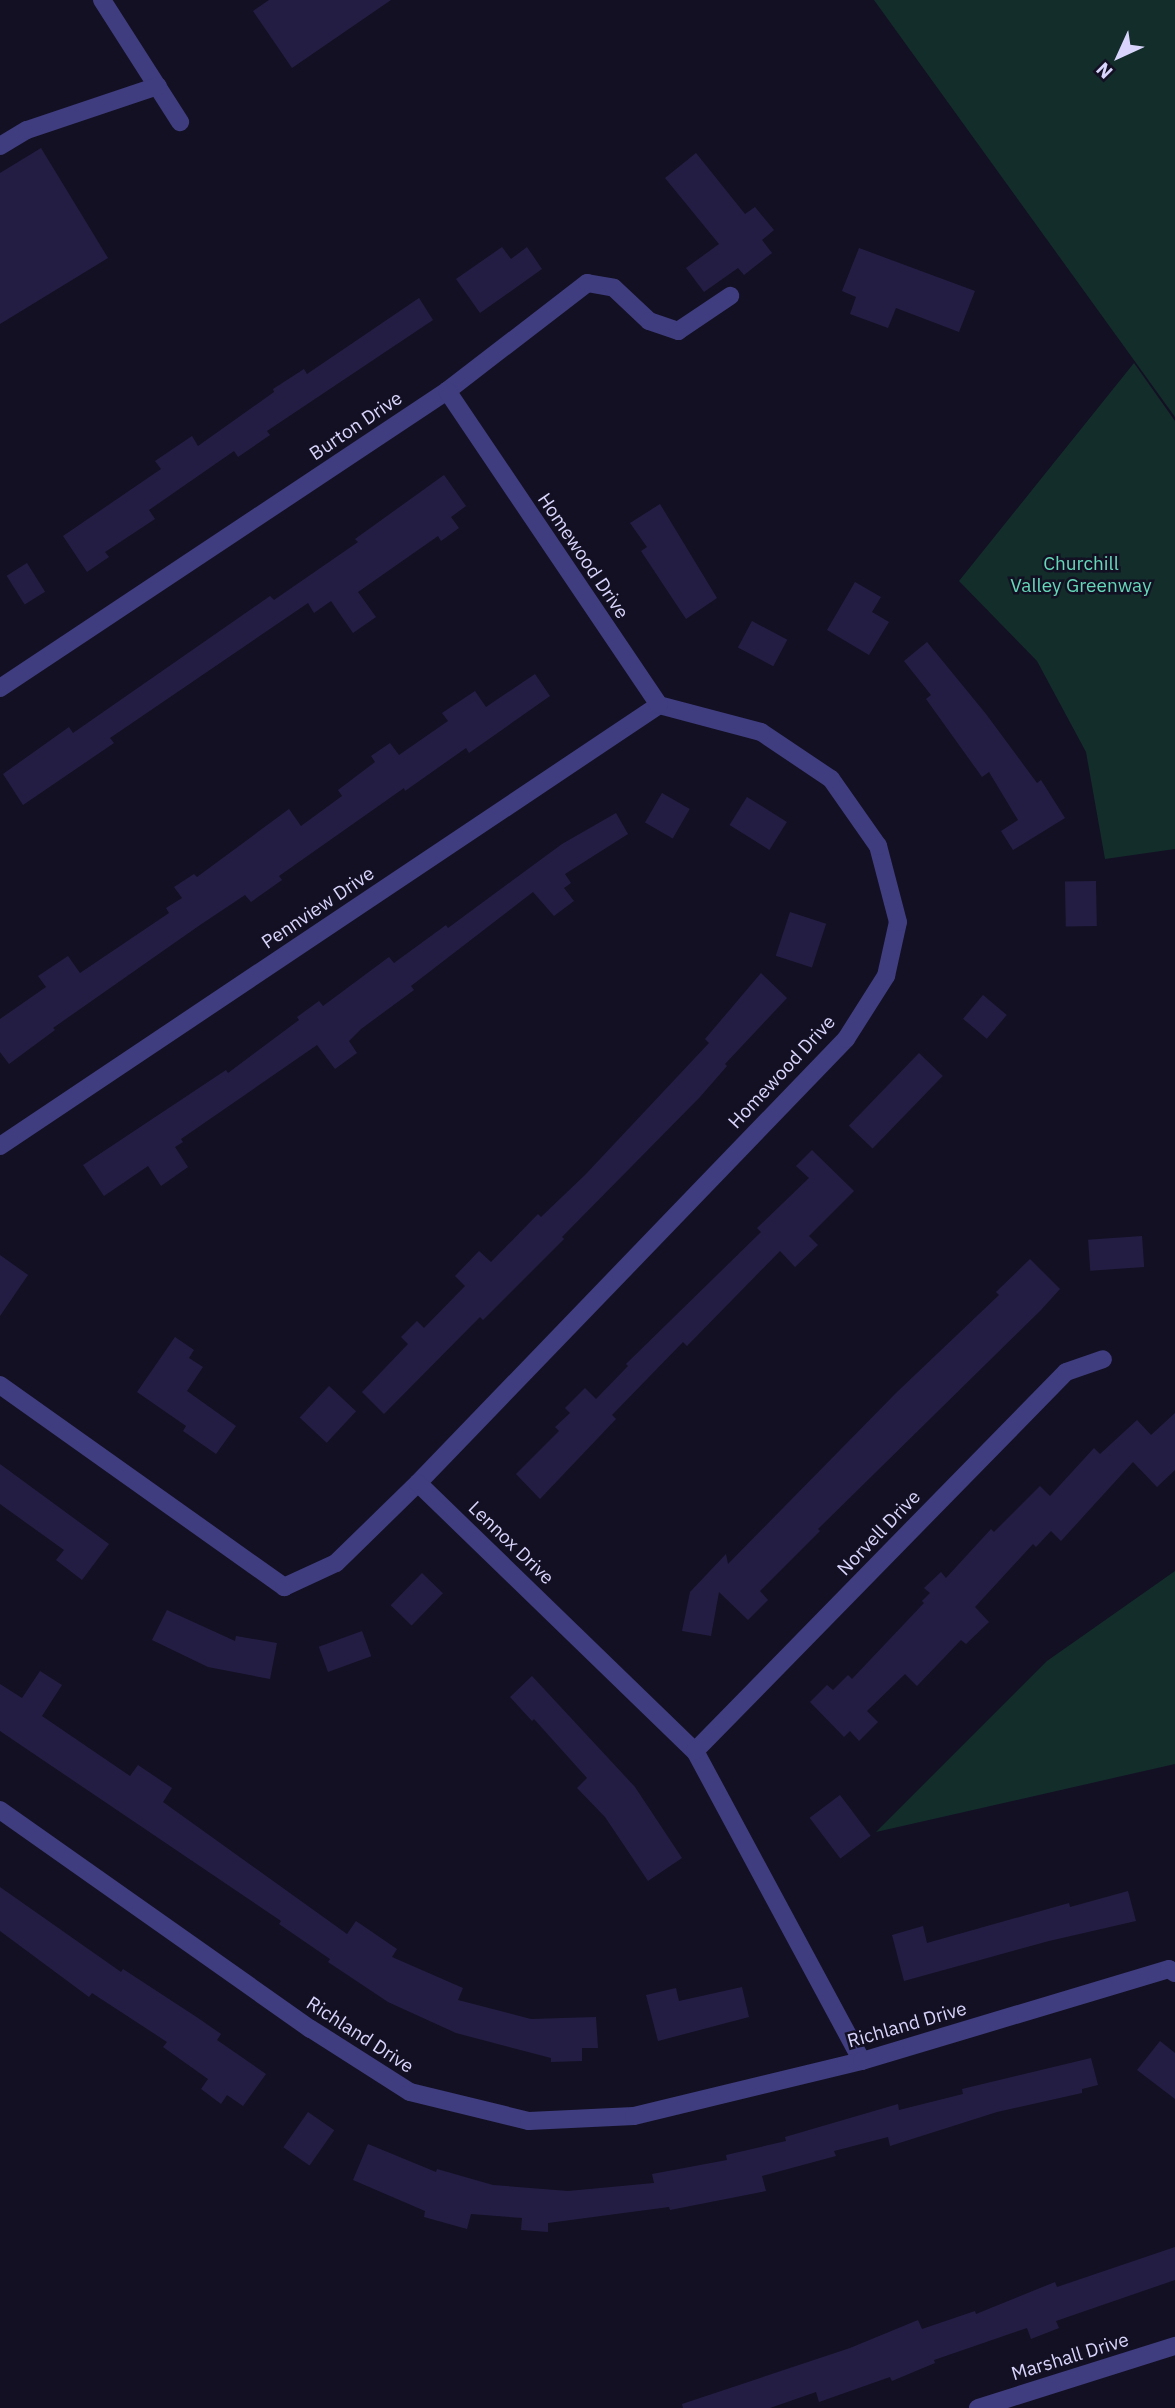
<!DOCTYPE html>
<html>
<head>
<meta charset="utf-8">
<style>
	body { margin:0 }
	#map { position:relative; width:1175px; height:2408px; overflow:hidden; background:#131023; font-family:"IBM Plex Sans",sans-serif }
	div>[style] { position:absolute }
	.green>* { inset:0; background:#132d2b }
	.building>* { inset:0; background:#241d43; transform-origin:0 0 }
	.minor>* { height:18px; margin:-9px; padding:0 9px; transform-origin:9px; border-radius:9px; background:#3f3d7f }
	span { translate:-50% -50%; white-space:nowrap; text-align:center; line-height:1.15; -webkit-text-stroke:5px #131023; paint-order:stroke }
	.street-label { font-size:19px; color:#d8d4fc }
	.park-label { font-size:19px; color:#64d8b9 }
	.north { position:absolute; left:1084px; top:21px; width:70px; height:70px; -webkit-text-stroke:5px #131023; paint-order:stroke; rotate:225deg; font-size:19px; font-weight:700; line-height:28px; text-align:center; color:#d8d4fc }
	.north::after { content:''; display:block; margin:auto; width:24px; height:32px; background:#d8d4fc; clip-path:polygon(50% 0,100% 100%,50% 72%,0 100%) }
</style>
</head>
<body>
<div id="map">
	<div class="green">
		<i style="clip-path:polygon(874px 0,1175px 0,1175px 417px)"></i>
		<i style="clip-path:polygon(1134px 363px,1175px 421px,1175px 849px,1105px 859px,1086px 752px,1037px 661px,959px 581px)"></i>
		<i style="clip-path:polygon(1175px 1571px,1175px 1764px,876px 1832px,1047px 1661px)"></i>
	</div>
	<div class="building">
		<i style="clip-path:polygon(269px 0,391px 0,292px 68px,253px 11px)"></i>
		<i style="clip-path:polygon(41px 148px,108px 258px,0 324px,0 173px)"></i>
		<i style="clip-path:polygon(696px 153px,745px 214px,755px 207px,774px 230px,762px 240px,772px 253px,744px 275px,738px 268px,704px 292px,686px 268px,719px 244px,665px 178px)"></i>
		<i style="clip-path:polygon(502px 247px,511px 259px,527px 247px,542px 269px,480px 313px,456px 279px)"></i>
		<i style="clip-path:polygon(859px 248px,975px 291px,959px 332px,896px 308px,888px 328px,850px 314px,856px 297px,842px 291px)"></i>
		<i style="clip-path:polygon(419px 298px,433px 320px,267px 431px,270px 435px,238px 457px,234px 451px,149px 510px,155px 519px,105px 552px,109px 557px,87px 572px,63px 536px,161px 469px,155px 461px,192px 436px,198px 446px,274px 392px,273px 389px,304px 369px,307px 374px)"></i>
		<i style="clip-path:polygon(444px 475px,466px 506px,451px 517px,459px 528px,441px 541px,438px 536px,358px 592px,376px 617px,353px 633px,331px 601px,314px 613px,308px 603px,110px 738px,114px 743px,23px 805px,3px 774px,69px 727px,73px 733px,270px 596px,274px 600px,358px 542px,355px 539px)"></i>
		<i style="clip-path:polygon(660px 504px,717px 598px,686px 619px,641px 551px,647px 547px,630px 523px)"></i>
		<i style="left:27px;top:563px;width:34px;height:24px;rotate:58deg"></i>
		<i style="clip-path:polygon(855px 582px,881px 597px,872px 612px,889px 622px,869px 655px,827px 630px)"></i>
		<i style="left:752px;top:621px;width:40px;height:30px;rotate:28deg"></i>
		<i style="clip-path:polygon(927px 642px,986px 714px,1037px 783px,1041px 780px,1065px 818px,1013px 850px,1001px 831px,1018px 820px,989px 772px,982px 777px,926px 699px,931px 695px,904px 661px)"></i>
		<i style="clip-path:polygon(535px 674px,550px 696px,469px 753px,466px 748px,405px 791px,404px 788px,279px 876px,282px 880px,251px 902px,245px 895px,200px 925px,53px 1028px,55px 1030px,9px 1064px,0 1052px,0 1019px,46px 987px,38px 976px,68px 956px,80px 973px,169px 913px,166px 908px,182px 898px,174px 887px,194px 874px,197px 877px,289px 809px,301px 826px,342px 796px,338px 790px,375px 762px,371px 756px,390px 743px,399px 755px,448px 721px,442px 713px,475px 691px,486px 707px)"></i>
		<i style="left:662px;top:793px;width:32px;height:34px;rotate:30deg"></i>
		<i style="left:747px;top:797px;width:47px;height:33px;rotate:32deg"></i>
		<i style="clip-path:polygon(616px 813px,628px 834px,565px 874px,571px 883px,564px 888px,574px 901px,554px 916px,533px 892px,411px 986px,414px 990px,361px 1029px,349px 1041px,357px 1053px,335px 1069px,317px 1045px,181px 1139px,183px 1142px,175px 1147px,188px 1167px,161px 1186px,148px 1166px,104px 1196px,83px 1165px,226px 1070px,228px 1073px,299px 1020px,297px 1017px,319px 1001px,323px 1006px,389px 957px,394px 963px,446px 925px,448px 928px,562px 844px)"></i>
		<i style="left:1096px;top:881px;width:45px;height:31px;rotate:89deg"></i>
		<i style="left:790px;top:912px;width:38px;height:46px;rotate:18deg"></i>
		<i style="clip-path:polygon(761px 973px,787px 998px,725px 1064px,727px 1066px,700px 1097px,562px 1237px,564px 1239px,483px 1320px,480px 1317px,384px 1414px,362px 1392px,408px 1344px,401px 1337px,417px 1321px,424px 1328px,465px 1286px,455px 1276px,479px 1251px,491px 1262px,538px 1214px,541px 1217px,585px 1175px,709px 1043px,705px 1039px)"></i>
		<i style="left:983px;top:995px;width:31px;height:31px;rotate:40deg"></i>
		<i style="left:919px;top:1053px;width:33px;height:101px;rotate:44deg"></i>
		<i style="clip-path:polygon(812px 1150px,854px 1191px,809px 1236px,818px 1245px,795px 1267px,780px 1251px,687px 1346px,683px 1342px,612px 1415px,616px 1419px,540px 1499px,516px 1474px,559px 1431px,555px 1427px,570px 1413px,565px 1408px,585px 1388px,596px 1399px,628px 1366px,626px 1364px,761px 1232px,757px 1228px,809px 1178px,796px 1166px)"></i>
		<i style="left:1142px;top:1236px;width:31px;height:54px;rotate:86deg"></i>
		<i style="clip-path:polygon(0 1255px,28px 1275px,0 1316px)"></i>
		<i style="clip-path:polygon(1030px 1259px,1060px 1289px,1041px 1310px,818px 1529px,820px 1531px,760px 1591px,768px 1600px,748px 1620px,719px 1592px,711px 1636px,682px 1631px,690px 1592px,726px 1554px,728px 1564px,896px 1393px,999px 1295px,996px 1292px)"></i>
		<i style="clip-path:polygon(175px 1337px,194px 1350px,189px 1358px,203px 1367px,187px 1391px,236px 1426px,216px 1454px,183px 1431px,186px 1426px,137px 1392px)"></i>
		<i style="left:329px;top:1386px;width:37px;height:43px;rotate:43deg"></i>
		<i style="clip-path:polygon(1175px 1413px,1175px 1470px,1157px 1487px,1133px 1462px,1061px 1541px,1051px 1531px,1036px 1547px,1033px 1544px,975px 1607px,989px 1622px,966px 1644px,961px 1640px,917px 1686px,905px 1674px,867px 1711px,878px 1722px,859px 1741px,850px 1731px,844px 1737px,810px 1702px,827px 1685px,833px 1690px,848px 1675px,852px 1679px,924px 1603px,922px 1601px,930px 1593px,924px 1588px,941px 1572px,946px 1578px,991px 1529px,994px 1532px,1040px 1486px,1050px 1496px,1094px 1448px,1100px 1454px,1137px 1420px,1151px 1435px)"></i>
		<i style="clip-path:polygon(0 1464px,109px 1544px,82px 1580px,56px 1560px,64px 1550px,0 1504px)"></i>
		<i style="left:422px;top:1573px;width:29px;height:45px;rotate:44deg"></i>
		<i style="clip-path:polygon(167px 1610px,235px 1641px,236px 1636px,277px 1643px,270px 1679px,208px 1667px,152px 1640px)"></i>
		<i style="left:362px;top:1631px;width:27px;height:46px;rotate:70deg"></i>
		<i style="clip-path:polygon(40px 1671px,62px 1685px,42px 1716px,130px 1776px,138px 1765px,172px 1788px,163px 1802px,347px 1934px,356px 1921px,397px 1949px,392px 1957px,463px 1988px,458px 2000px,531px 2019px,596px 2017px,598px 2048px,582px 2048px,582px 2061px,551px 2062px,551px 2058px,456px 2033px,388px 2002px,328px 1962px,330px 1959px,279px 1924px,281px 1921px,0 1731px,0 1684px,22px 1698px)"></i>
		<i style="clip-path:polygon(532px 1676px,635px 1787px,682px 1858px,648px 1881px,605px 1817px,577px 1788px,587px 1778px,534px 1719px,532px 1721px,510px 1697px)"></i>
		<i style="left:840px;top:1795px;width:51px;height:38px;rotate:53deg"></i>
		<i style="clip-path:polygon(0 1887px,121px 1972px,123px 1969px,198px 2018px,221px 2034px,217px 2040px,266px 2074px,243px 2106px,227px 2095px,221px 2104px,201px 2089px,208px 2079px,163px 2047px,167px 2042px,92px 1993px,89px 1997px,0 1931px)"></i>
		<i style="clip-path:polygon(1128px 1891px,1136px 1921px,1049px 1941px,904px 1981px,892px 1935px,923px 1926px,927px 1943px,1069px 1903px,1070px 1907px)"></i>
		<i style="clip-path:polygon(742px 1987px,749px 2017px,658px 2041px,646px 1995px,676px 1988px,679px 2001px)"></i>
		<i style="clip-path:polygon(1160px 2041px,1175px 2053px,1175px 2099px,1137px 2070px)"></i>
		<i style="clip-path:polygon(1091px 2058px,1098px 2085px,1082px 2089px,1082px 2093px,997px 2112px,890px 2146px,888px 2137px,834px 2151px,836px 2156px,762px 2176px,766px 2191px,670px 2210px,669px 2207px,548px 2223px,548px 2232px,521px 2230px,522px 2218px,471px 2214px,467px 2229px,424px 2217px,425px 2211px,353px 2180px,368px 2144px,436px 2172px,437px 2169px,493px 2185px,568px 2191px,654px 2183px,652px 2174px,727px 2160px,726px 2155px,786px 2141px,785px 2137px,898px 2104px,899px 2110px,963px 2094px,962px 2089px)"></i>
		<i style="left:308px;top:2112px;width:32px;height:43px;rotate:35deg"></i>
		<i style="clip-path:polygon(1175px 2247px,1175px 2280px,1056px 2321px,1059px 2328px,1031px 2339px,1027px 2328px,934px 2360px,935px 2363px,892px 2381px,890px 2377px,819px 2402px,816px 2392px,770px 2408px,683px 2408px,682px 2404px,850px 2348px,918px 2320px,922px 2329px,975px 2311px,976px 2314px,1055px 2282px,1057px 2287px)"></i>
	</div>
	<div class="minor">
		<i style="left:102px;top:0;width:145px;rotate:57.4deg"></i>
		<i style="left:0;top:146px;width:31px;rotate:-31deg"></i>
		<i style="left:27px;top:130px;width:138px;rotate:-18.6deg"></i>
		<i style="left:0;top:688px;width:537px;rotate:-33.6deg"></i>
		<i style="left:447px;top:391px;width:177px;rotate:-37.6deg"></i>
		<i style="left:587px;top:283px;width:27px;rotate:10deg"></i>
		<i style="left:614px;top:288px;width:48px;rotate:43.3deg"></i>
		<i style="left:649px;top:321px;width:31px;rotate:19deg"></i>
		<i style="left:678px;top:331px;width:63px;rotate:-33.9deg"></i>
		<i style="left:0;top:1146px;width:793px;rotate:-33.79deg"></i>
		<i style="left:0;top:1385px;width:349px;rotate:35.4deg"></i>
		<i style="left:284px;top:1587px;width:57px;rotate:-24.8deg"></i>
		<i style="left:336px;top:1563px;width:115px;rotate:-44.3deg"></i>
		<i style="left:418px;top:1483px;width:617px;rotate:-46.05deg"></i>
		<i style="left:846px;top:1039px;width:75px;rotate:-57.6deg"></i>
		<i style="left:886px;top:976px;width:55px;rotate:-77.5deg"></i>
		<i style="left:898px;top:922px;width:79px;rotate:-104.7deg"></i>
		<i style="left:878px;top:846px;width:82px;rotate:-125deg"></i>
		<i style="left:831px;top:779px;width:84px;rotate:-146.1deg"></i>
		<i style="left:761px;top:732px;width:106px;rotate:-165.2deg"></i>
		<i style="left:659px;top:705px;width:379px;rotate:-124deg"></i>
		<i style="left:418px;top:1483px;width:385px;rotate:44.1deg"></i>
		<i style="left:695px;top:1751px;width:352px;rotate:61.7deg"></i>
		<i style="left:695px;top:1751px;width:530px;rotate:-45.61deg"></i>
		<i style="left:1066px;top:1372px;width:39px;rotate:-19deg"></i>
		<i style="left:0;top:1810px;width:380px;rotate:35.2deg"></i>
		<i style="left:311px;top:2029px;width:117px;rotate:32.5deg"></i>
		<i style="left:410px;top:2092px;width:122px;rotate:13.7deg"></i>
		<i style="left:529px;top:2121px;width:105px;rotate:-2.7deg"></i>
		<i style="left:634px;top:2116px;width:235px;rotate:-13.6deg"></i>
		<i style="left:862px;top:2061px;width:320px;rotate:-16.7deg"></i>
		<i style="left:1169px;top:1969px;width:7px;rotate:34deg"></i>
		<i style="left:978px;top:2408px;width:207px;rotate:-17.5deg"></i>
	</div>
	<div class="street-label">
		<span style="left:356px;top:426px;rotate:-34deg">Burton Drive</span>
		<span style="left:583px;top:556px;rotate:56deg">Homewood Drive</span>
		<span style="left:318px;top:908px;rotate:-34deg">Pennview Drive</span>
		<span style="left:782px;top:1072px;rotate:-47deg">Homewood Drive</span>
		<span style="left:879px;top:1533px;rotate:-46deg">Norvell Drive</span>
		<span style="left:511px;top:1543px;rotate:44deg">Lennox Drive</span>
		<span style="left:907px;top:2025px;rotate:-16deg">Richland Drive</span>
		<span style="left:360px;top:2035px;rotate:33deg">Richland Drive</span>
		<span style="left:1070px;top:2357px;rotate:-17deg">Marshall Drive</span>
	</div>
	<div class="park-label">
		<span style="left:1081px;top:575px">Churchill<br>Valley Greenway</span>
	</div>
	<div class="north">N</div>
</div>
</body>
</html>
